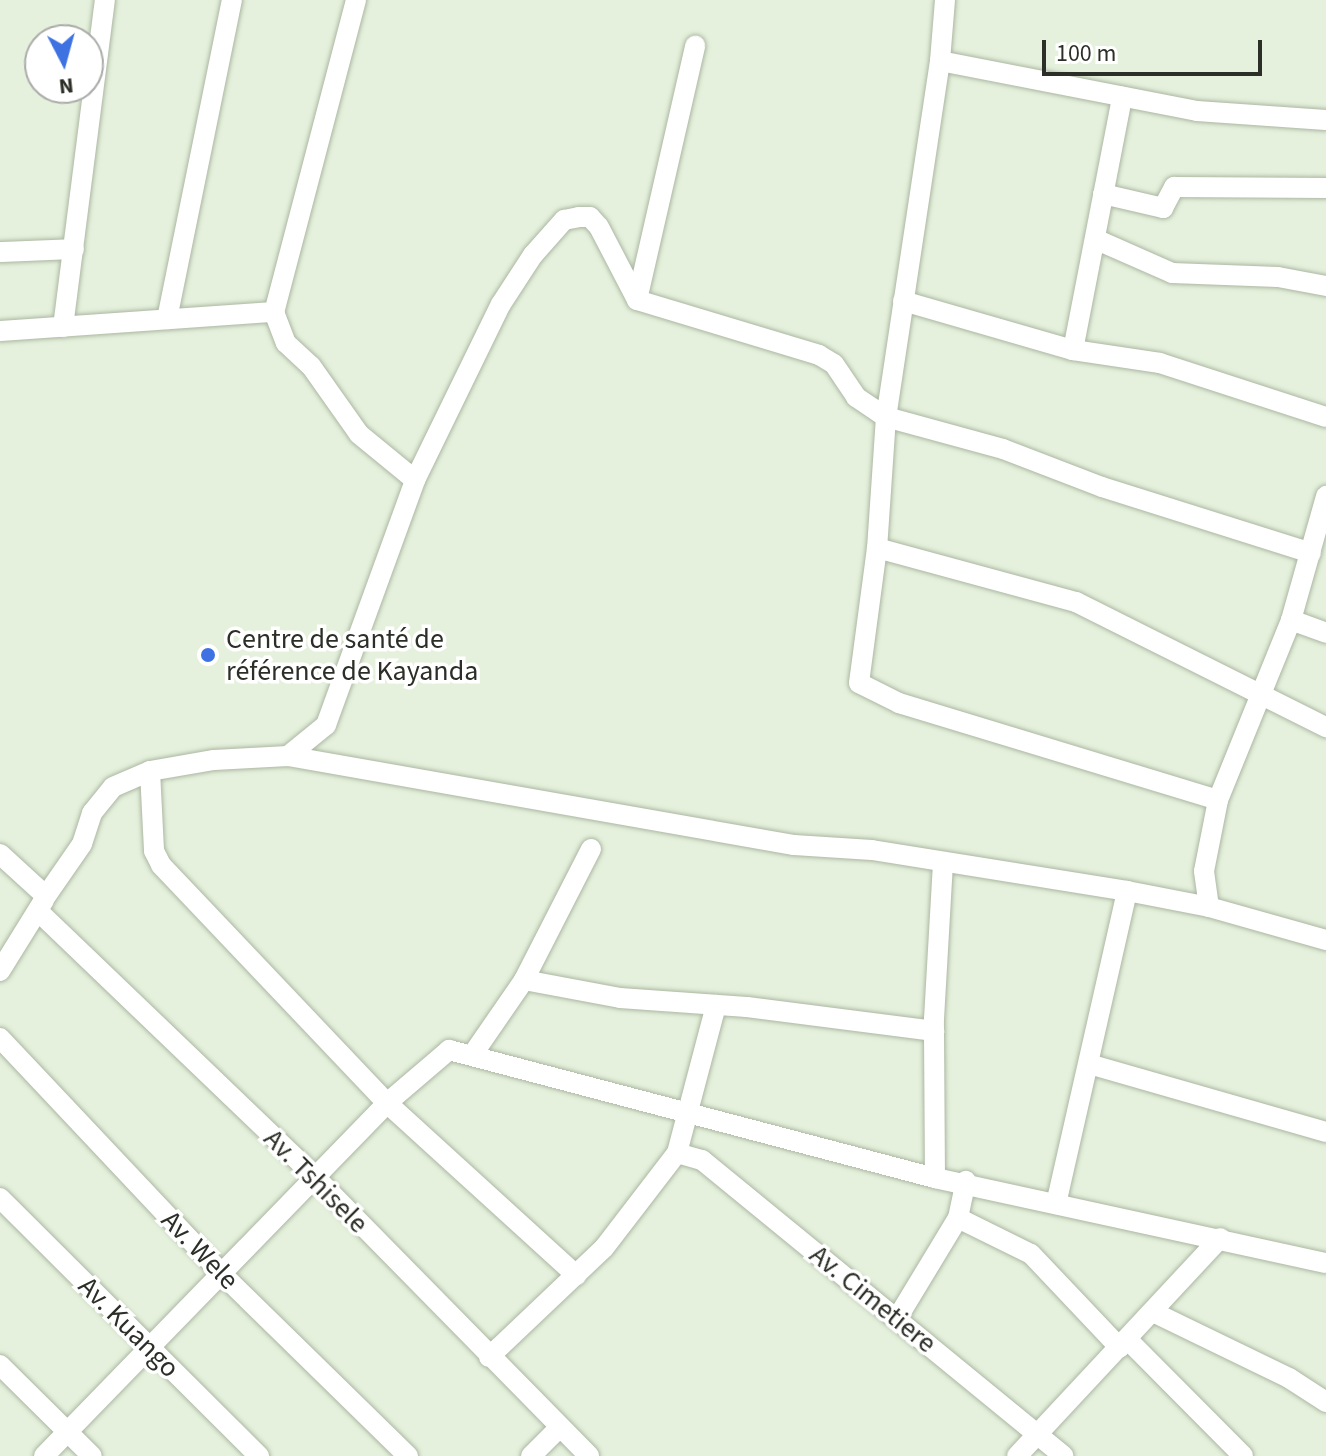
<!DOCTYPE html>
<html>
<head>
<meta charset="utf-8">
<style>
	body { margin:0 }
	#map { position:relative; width:1326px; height:1456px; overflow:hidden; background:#e5f1dc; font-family:"Source Sans 3",sans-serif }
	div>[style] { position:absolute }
	.roads { filter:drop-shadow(0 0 2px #acb7a3) drop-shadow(0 0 2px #acb7a3) }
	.minor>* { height:20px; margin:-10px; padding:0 10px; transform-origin:10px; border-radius:10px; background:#fff }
	.dots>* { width:22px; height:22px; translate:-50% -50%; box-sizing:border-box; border:4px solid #fff; border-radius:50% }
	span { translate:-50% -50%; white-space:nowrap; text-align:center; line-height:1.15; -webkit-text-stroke:7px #fff; paint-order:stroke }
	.poi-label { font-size:28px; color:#2b2f27 }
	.left { translate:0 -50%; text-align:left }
	.street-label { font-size:28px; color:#2b2f27 }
	.north { position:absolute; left:24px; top:24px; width:80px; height:80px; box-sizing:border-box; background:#fff; border:2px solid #aaaca9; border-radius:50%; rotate:174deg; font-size:22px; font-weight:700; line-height:32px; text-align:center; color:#2b2f27 }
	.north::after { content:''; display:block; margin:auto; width:28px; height:36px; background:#3e72e3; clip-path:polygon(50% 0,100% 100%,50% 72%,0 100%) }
	.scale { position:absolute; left:1042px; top:40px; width:220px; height:36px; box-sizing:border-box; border:4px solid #2b2f27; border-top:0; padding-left:10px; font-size:24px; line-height:28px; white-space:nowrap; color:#2b2f27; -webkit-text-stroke:6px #fff; paint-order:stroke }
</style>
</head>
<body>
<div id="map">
	<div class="roads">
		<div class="minor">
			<i style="left:356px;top:0;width:323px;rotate:104.7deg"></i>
			<i style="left:274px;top:312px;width:33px;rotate:69deg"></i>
			<i style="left:286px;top:343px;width:34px;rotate:43deg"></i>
			<i style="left:311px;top:366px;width:83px;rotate:54.8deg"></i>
			<i style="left:359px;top:434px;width:72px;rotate:39.4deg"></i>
			<i style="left:945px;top:0;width:61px;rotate:94.7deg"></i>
			<i style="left:940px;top:61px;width:360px;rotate:98.6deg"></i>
			<i style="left:886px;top:417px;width:131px;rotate:93.9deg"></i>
			<i style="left:877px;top:548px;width:136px;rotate:97.6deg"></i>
			<i style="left:859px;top:683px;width:45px;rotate:26.6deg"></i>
			<i style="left:899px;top:703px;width:333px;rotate:16.9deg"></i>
			<i style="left:940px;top:61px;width:262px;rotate:11deg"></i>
			<i style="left:1197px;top:111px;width:129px;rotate:4deg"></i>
			<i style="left:1103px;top:194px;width:62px;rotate:13.1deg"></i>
			<i style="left:1163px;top:208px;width:24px;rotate:-62deg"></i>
			<i style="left:1174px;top:187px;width:152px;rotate:0.4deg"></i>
			<i style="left:1095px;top:239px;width:84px;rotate:23.8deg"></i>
			<i style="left:1172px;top:273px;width:106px;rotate:2.2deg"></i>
			<i style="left:1278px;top:277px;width:49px;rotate:10.6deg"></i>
			<i style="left:0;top:252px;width:74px;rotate:-2.3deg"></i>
			<i style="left:637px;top:300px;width:261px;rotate:-77.1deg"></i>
			<i style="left:903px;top:301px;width:177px;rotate:16.1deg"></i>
			<i style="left:1073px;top:350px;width:88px;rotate:8.5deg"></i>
			<i style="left:1160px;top:363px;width:175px;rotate:18deg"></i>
			<i style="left:167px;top:319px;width:326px;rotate:-78.5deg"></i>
			<i style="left:63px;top:327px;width:330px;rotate:-82.7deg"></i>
			<i style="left:0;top:331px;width:275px;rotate:-4deg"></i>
			<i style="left:1073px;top:350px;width:258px;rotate:-79deg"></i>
			<i style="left:877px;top:548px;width:206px;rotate:15.2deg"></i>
			<i style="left:1076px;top:602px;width:280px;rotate:26.6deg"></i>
			<i style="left:1291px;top:620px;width:37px;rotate:20deg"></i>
			<i style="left:288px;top:756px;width:49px;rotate:-39.2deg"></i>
			<i style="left:326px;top:725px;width:261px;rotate:-70deg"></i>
			<i style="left:415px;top:480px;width:196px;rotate:-64deg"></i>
			<i style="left:501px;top:304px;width:59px;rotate:-56.9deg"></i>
			<i style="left:533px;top:255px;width:47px;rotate:-48.5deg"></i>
			<i style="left:564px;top:220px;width:15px;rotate:-11deg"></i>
			<i style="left:579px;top:217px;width:11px"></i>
			<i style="left:590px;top:217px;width:13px;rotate:48deg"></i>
			<i style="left:599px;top:227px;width:82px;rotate:62.5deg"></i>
			<i style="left:637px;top:300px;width:190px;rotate:16.8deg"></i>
			<i style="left:819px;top:355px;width:17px;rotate:31deg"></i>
			<i style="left:834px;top:364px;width:40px;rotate:56deg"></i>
			<i style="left:856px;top:397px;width:36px;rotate:34deg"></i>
			<i style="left:886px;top:417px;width:121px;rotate:15.3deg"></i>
			<i style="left:1003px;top:449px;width:106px;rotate:21deg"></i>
			<i style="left:1102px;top:487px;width:219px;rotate:17.5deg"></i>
			<i style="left:150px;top:771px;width:80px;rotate:87.1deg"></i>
			<i style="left:154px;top:851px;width:16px;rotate:63deg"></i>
			<i style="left:161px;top:865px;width:328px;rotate:46.5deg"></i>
			<i style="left:387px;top:1103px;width:256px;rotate:42.3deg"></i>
			<i style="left:591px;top:849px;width:147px;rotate:117.1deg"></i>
			<i style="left:524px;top:980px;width:98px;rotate:10.6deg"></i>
			<i style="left:620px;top:998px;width:127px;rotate:4.1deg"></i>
			<i style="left:747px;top:1007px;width:189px;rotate:7.3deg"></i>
			<i style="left:0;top:854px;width:62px;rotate:42.4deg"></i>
			<i style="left:46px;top:896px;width:63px;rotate:-55.3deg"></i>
			<i style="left:82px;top:844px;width:33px;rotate:-72deg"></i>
			<i style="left:92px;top:813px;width:33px;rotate:-51deg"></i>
			<i style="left:113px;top:787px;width:40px;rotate:-23.4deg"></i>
			<i style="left:150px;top:771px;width:65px;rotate:-9.8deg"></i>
			<i style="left:214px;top:760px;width:74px;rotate:-3.1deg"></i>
			<i style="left:288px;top:756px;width:514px;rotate:9.98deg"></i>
			<i style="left:794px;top:845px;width:78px;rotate:3.7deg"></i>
			<i style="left:872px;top:850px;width:258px;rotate:9.1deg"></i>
			<i style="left:1127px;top:891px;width:84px;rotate:11deg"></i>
			<i style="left:1209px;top:907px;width:122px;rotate:15.8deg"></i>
			<i style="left:1209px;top:907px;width:36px;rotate:-98deg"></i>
			<i style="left:1204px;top:871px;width:72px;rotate:-78.8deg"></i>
			<i style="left:1218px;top:800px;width:194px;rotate:-67.9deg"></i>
			<i style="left:1291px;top:620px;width:129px;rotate:-74.2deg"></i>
			<i style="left:39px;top:912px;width:383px;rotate:43.8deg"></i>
			<i style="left:315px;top:1177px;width:391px;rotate:45.5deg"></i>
			<i style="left:0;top:971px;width:84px;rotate:-58.2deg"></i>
			<i style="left:0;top:1038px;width:325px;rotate:46.7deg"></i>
			<i style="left:223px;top:1275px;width:259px;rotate:44.4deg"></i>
			<i style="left:473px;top:1054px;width:90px;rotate:-55.4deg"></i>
			<i style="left:1089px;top:1064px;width:247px;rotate:16deg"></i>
			<i style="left:677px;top:1153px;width:26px;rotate:16deg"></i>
			<i style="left:702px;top:1160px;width:467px;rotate:39.3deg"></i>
			<i style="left:935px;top:1178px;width:159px;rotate:-90.4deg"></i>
			<i style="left:934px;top:1019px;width:154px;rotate:-86.7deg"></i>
			<i style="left:0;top:1198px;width:366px;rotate:44.9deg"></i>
			<i style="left:1056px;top:1204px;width:321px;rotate:-77.2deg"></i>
			<i style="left:958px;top:1218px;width:81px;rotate:26.3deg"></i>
			<i style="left:1031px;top:1254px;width:129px;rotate:46.6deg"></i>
			<i style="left:1155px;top:1313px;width:149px;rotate:25.9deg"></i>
			<i style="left:1289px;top:1378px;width:44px;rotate:33deg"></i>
			<i style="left:898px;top:1317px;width:116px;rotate:-58.8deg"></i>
			<i style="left:958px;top:1218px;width:38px;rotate:-78deg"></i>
			<i style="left:1128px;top:1340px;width:163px;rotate:45.2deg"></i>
			<i style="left:489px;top:1357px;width:158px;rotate:-43.5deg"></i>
			<i style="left:604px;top:1248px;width:120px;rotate:-52.5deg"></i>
			<i style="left:677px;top:1153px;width:153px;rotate:-75.2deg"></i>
			<i style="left:0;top:1365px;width:129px;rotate:44.7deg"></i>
			<i style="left:44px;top:1456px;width:492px;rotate:-45.8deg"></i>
			<i style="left:387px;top:1103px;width:82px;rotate:-40.5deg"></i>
			<i style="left:449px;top:1050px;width:503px;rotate:14.76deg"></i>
			<i style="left:935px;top:1178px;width:400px;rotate:12.3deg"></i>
			<i style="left:531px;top:1456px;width:40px;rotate:-45deg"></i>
			<i style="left:1017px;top:1456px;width:298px;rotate:-47deg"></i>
		</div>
	</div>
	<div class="dots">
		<i style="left:208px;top:655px;background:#3e72e3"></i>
	</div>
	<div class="poi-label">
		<span class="left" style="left:226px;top:655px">Centre de santé de<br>référence de Kayanda</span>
	</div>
	<div class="street-label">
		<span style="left:316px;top:1181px;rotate:45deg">Av. Tshisele</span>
		<span style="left:200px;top:1250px;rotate:46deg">Av. Wele</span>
		<span style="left:873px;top:1299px;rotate:39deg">Av. Cimetiere</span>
		<span style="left:129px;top:1327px;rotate:45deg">Av. Kuango</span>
	</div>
	<div class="north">N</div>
	<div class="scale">100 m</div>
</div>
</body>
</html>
